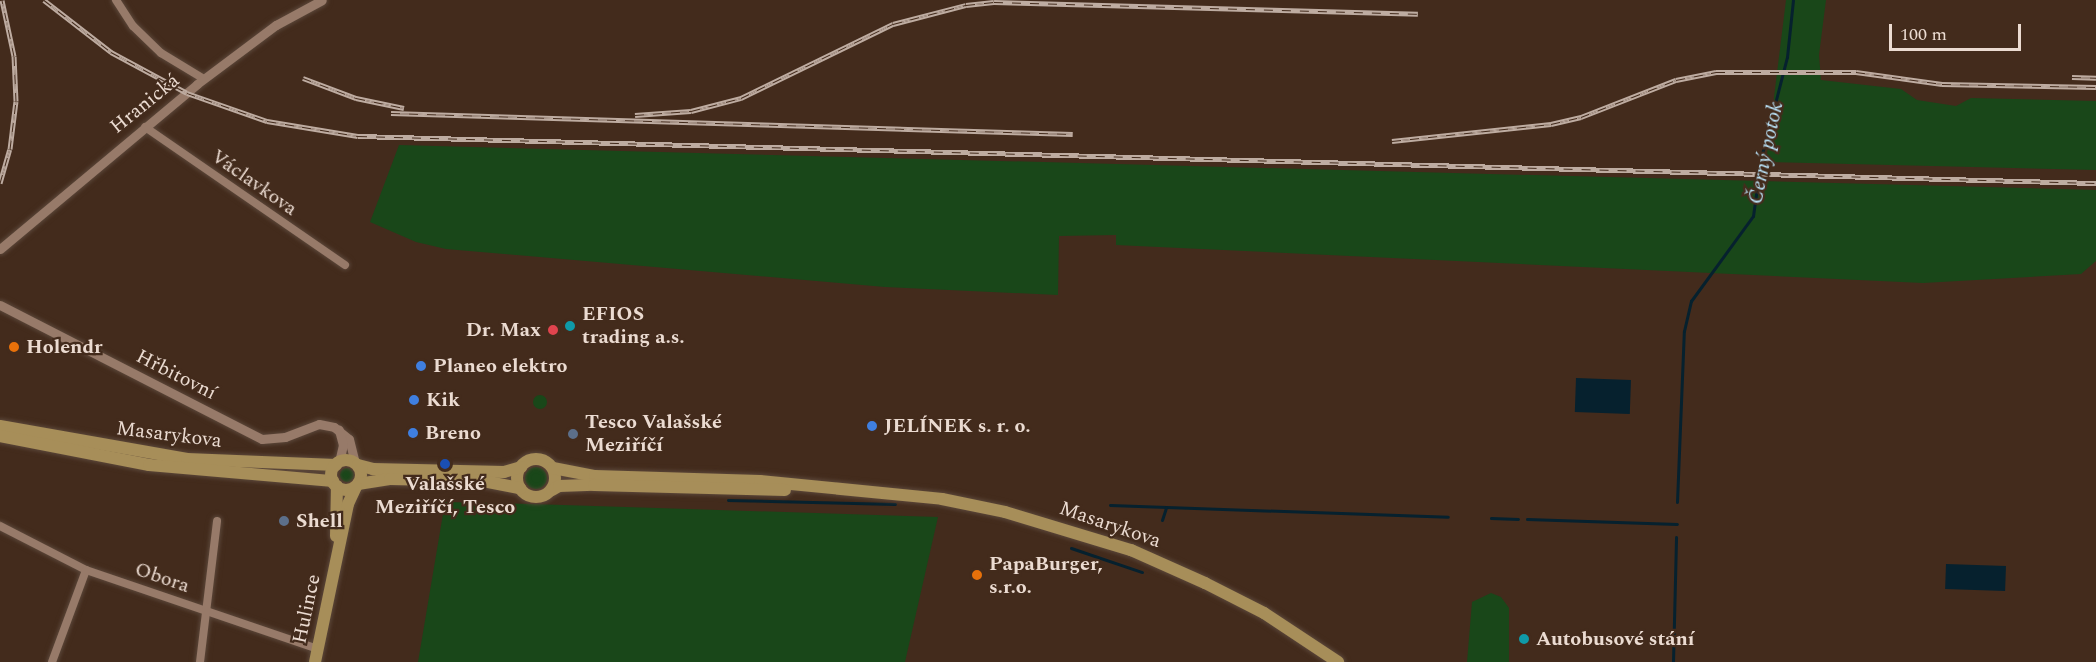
<!DOCTYPE html>
<html>
<head>
<meta charset="utf-8">
<style>
	body { margin:0 }
	#map { position:relative; width:2096px; height:662px; overflow:hidden; background:#432b1c; font-family:Spectral,serif }
	div>[style] { position:absolute }
	.green>* { inset:0; background:#194719 }
	.round { border-radius:50% }
	.water>* { inset:0; background:#06212e; transform-origin:0 0 }
	.stream>* { height:3px; margin:-1.5px; padding:0 1.5px; transform-origin:1.5px; border-radius:1.5px; background:#06212e }
	.roads { filter:drop-shadow(0 0 2px #5b473a) drop-shadow(0 0 2px #5b473a) }
	.minor>* { height:8px; margin:-4px; padding:0 4px; transform-origin:4px; border-radius:4px; background:#977a69 }
	.tertiary>* { height:9px; margin:-4.5px; padding:0 4.5px; transform-origin:4.5px; border-radius:4.5px; background:#977a69 }
	.primary>* { height:12px; margin:-6px; padding:0 6px; transform-origin:6px; border-radius:6px; background:#a78e59 }
	.primary>.ring { margin:-6px; padding:0; box-sizing:content-box; background:none; border:12px solid #a78e59; border-radius:50% }
	.rail>* { height:5px; margin-top:-2.5px; transform-origin:0; background:repeating-linear-gradient(90deg,#432b1c 0 9px,#beaca1 0 18px); box-sizing:border-box; border-block:2px solid #beaca1 }
	.dots>* { width:16px; height:16px; translate:-50% -50%; box-sizing:border-box; border:3px solid #432b1c; border-radius:50% }
	span { translate:-50% -50%; white-space:nowrap; text-align:center; line-height:1.15; -webkit-text-stroke:4.5px #432b1c; paint-order:stroke }
	.street-label { font-size:20px; color:#ebdbd1 }
	.poi-label { font-size:20px; color:#ebdbd1; font-weight:700 }
	.left { translate:0 -50%; text-align:left }
	.right { translate:-100% -50%; text-align:right }
	.water-label { font-size:21px; color:#bbe4fa; font-style:italic }
	.scale { position:absolute; left:1889px; top:24px; width:132px; height:27px; box-sizing:border-box; border:3px solid #ebdbd1; border-top:0; padding-left:8px; font-size:18px; line-height:21px; white-space:nowrap; color:#ebdbd1; -webkit-text-stroke:4px #432b1c; paint-order:stroke }
</style>
</head>
<body>
<div id="map">
	<div class="green">
		<i style="clip-path:polygon(1786px 0,1826px 0,1819px 55px,1821px 80px,1901px 89px,1917px 100px,1956px 106px,1971px 98px,2096px 101px,2096px 170px,1766px 162px)"></i>
		<i style="clip-path:polygon(399px 145px,2096px 190px,2096px 261px,2081px 274px,1923px 283px,1116px 245px,1116px 235px,1059px 236px,1058px 295px,885px 287px,446px 249px,416px 242px,370px 222px)"></i>
		<i class="round" style="left:533px;top:395px;width:14px;height:14px"></i>
		<i class="round" style="left:525px;top:467px;width:22px;height:22px"></i>
		<i class="round" style="left:340px;top:468px;width:14px;height:14px"></i>
		<i style="clip-path:polygon(445px 502px,532px 504px,938px 517px,905px 662px,418px 662px)"></i>
		<i style="clip-path:polygon(1491px 593px,1501px 597px,1509px 608px,1509px 662px,1467px 662px,1472px 602px)"></i>
	</div>
	<div class="water">
		<i style="left:1576px;top:378px;width:55px;height:34px;rotate:2deg"></i>
		<i style="left:1946px;top:564px;width:60px;height:25px;rotate:2deg"></i>
	</div>
	<div class="stream">
		<i style="left:728px;top:500px;width:167px;rotate:1.4deg"></i>
		<i style="left:1677px;top:502px;width:171px;rotate:-87.7deg"></i>
		<i style="left:1684px;top:331px;width:31px;rotate:-77deg"></i>
		<i style="left:1691px;top:301px;width:105px;rotate:-53.9deg"></i>
		<i style="left:1753px;top:216px;width:59px;rotate:-82.1deg"></i>
		<i style="left:1761px;top:158px;width:104px;rotate:-75.6deg"></i>
		<i style="left:1787px;top:57px;width:57px;rotate:-84deg"></i>
		<i style="left:1110px;top:505px;width:338px;rotate:2deg"></i>
		<i style="left:1491px;top:518px;width:27px;rotate:2deg"></i>
		<i style="left:1527px;top:519px;width:150px;rotate:1.9deg"></i>
		<i style="left:1162px;top:520px;width:13px;rotate:-72deg"></i>
		<i style="left:1071px;top:548px;width:75px;rotate:18.7deg"></i>
		<i style="left:1673px;top:662px;width:125px;rotate:-88.6deg"></i>
	</div>
	<div class="roads">
		<div class="minor">
			<i style="left:116px;top:0;width:31px;rotate:57deg"></i>
			<i style="left:133px;top:26px;width:39px;rotate:44deg"></i>
			<i style="left:161px;top:53px;width:50px;rotate:31.2deg"></i>
			<i style="left:145px;top:127px;width:243px;rotate:34.6deg"></i>
			<i style="left:0;top:526px;width:97px;rotate:27.1deg"></i>
			<i style="left:86px;top:570px;width:245px;rotate:18.8deg"></i>
			<i style="left:52px;top:662px;width:98px;rotate:-69.7deg"></i>
			<i style="left:200px;top:662px;width:142px;rotate:-83.1deg"></i>
		</div>
		<div class="tertiary">
			<i style="left:0;top:249px;width:257px;rotate:-39.9deg"></i>
			<i style="left:197px;top:84px;width:99px;rotate:-36.8deg"></i>
			<i style="left:276px;top:25px;width:52px;rotate:-28.5deg"></i>
			<i style="left:0;top:305px;width:294px;rotate:27.1deg"></i>
			<i style="left:262px;top:439px;width:23px;rotate:-5deg"></i>
			<i style="left:285px;top:437px;width:36px;rotate:-21deg"></i>
			<i style="left:319px;top:424px;width:15px;rotate:11deg"></i>
			<i style="left:334px;top:427px;width:19px;rotate:39deg"></i>
			<i style="left:349px;top:439px;width:25px;rotate:76deg"></i>
			<i style="left:339px;top:462px;width:17px;rotate:-77deg"></i>
			<i style="left:343px;top:445px;width:16px;rotate:-105deg"></i>
		</div>
		<div class="primary">
			<i style="left:0;top:426px;width:190px;rotate:10deg"></i>
			<i style="left:187px;top:459px;width:149px;rotate:2.3deg"></i>
			<i style="left:0;top:436px;width:152px;rotate:11deg"></i>
			<i style="left:149px;top:465px;width:185px;rotate:5deg"></i>
			<i class="ring" style="left:517px;top:459px;width:26px;height:26px"></i>
			<i class="ring" style="left:331px;top:460px;width:18px;height:18px"></i>
			<i style="left:358px;top:465px;width:16px;rotate:15deg"></i>
			<i style="left:373px;top:469px;width:131px;rotate:1.3deg"></i>
			<i style="left:504px;top:472px;width:18px;rotate:-16deg"></i>
			<i style="left:553px;top:468px;width:43px;rotate:10.8deg"></i>
			<i style="left:595px;top:476px;width:165px;rotate:1.7deg"></i>
			<i style="left:760px;top:481px;width:183px;rotate:5.6deg"></i>
			<i style="left:942px;top:499px;width:64px;rotate:11.7deg"></i>
			<i style="left:1005px;top:512px;width:132px;rotate:16.8deg"></i>
			<i style="left:1131px;top:550px;width:81px;rotate:24deg"></i>
			<i style="left:1205px;top:583px;width:66px;rotate:27deg"></i>
			<i style="left:1264px;top:613px;width:89px;rotate:33.5deg"></i>
			<i style="left:358px;top:484px;width:32px;rotate:-9deg"></i>
			<i style="left:390px;top:479px;width:93px;rotate:1.2deg"></i>
			<i style="left:483px;top:481px;width:38px;rotate:11deg"></i>
			<i style="left:552px;top:490px;width:8px;rotate:-30deg"></i>
			<i style="left:559px;top:486px;width:35px;rotate:-2deg"></i>
			<i style="left:594px;top:485px;width:191px;rotate:1.5deg"></i>
			<i style="left:336px;top:536px;width:50px;rotate:-88.9deg"></i>
			<i style="left:315px;top:662px;width:161px;rotate:-78.2deg"></i>
			<i style="left:348px;top:504px;width:19px;rotate:-65deg"></i>
		</div>
	</div>
	<div class="rail">
		<i style="left:44px;top:0;width:85px;rotate:37.8deg"></i>
		<i style="left:111px;top:52px;width:86px;rotate:28.3deg"></i>
		<i style="left:187px;top:93px;width:85px;rotate:19.3deg"></i>
		<i style="left:267px;top:121px;width:92px;rotate:9.4deg"></i>
		<i style="left:358px;top:136px;width:1739px;rotate:1.55deg"></i>
		<i style="left:2072px;top:77px;width:24px;rotate:2deg"></i>
		<i style="left:303px;top:78px;width:57px;rotate:20.7deg"></i>
		<i style="left:356px;top:98px;width:49px;rotate:11.8deg"></i>
		<i style="left:391px;top:113px;width:682px;rotate:1.76deg"></i>
		<i style="left:635px;top:115px;width:56px;rotate:-4.1deg"></i>
		<i style="left:691px;top:111px;width:52px;rotate:-14.6deg"></i>
		<i style="left:741px;top:98px;width:169px;rotate:-26deg"></i>
		<i style="left:893px;top:24px;width:75px;rotate:-14.6deg"></i>
		<i style="left:966px;top:5px;width:28px;rotate:-6deg"></i>
		<i style="left:994px;top:2px;width:424px;rotate:1.6deg"></i>
		<i style="left:1392px;top:141px;width:160px;rotate:-6.1deg"></i>
		<i style="left:1551px;top:124px;width:31px;rotate:-13deg"></i>
		<i style="left:1581px;top:117px;width:102px;rotate:-21.3deg"></i>
		<i style="left:1676px;top:80px;width:41px;rotate:-11.3deg"></i>
		<i style="left:1716px;top:72px;width:140px"></i>
		<i style="left:1856px;top:72px;width:87px;rotate:7.9deg"></i>
		<i style="left:1942px;top:84px;width:154px;rotate:1.1deg"></i>
		<i style="left:0;top:183px;width:35px;rotate:-74deg"></i>
		<i style="left:10px;top:149px;width:48px;rotate:-82.9deg"></i>
		<i style="left:16px;top:101px;width:45px;rotate:-92.5deg"></i>
		<i style="left:14px;top:56px;width:57px;rotate:-102.1deg"></i>
	</div>
	<div class="dots">
		<i style="left:570px;top:326px;background:#0f9aa8"></i>
		<i style="left:553px;top:330px;background:#e0444e"></i>
		<i style="left:14px;top:347px;background:#e8710a"></i>
		<i style="left:421px;top:366px;background:#3f7fe0"></i>
		<i style="left:414px;top:400px;background:#3f7fe0"></i>
		<i style="left:872px;top:426px;background:#3f7fe0"></i>
		<i style="left:413px;top:433px;background:#3f7fe0"></i>
		<i style="left:573px;top:434px;background:#5c6f8a"></i>
		<i style="left:445px;top:464px;background:#1a4fb4"></i>
		<i style="left:284px;top:521px;background:#5c6f8a"></i>
		<i style="left:977px;top:575px;background:#e8710a"></i>
		<i style="left:1524px;top:639px;background:#0f9aa8"></i>
	</div>
	<div class="street-label">
		<span style="left:145px;top:104px;rotate:-39deg">Hranická</span>
		<span style="left:254px;top:183px;rotate:35deg">Václavkova</span>
		<span style="left:176px;top:375px;rotate:27deg">Hřbitovní</span>
		<span style="left:169px;top:435px;rotate:7deg">Masarykova</span>
		<span style="left:1110px;top:525px;rotate:19deg">Masarykova</span>
		<span style="left:162px;top:578px;rotate:19deg">Obora</span>
		<span style="left:307px;top:609px;rotate:-78deg">Hulince</span>
	</div>
	<div class="poi-label">
		<span class="left" style="left:582px;top:326px">EFIOS<br>trading a.s.</span>
		<span class="right" style="left:541px;top:330px">Dr. Max</span>
		<span class="left" style="left:26px;top:347px">Holendr</span>
		<span class="left" style="left:433px;top:366px">Planeo elektro</span>
		<span class="left" style="left:426px;top:400px">Kik</span>
		<span class="left" style="left:585px;top:434px">Tesco Valašské<br>Meziříčí</span>
		<span class="left" style="left:884px;top:426px">JELÍNEK s. r. o.</span>
		<span class="left" style="left:425px;top:433px">Breno</span>
		<span style="left:445px;top:496px">Valašské<br>Meziříčí, Tesco</span>
		<span class="left" style="left:296px;top:521px">Shell</span>
		<span class="left" style="left:989px;top:576px">PapaBurger,<br>s.r.o.</span>
		<span class="left" style="left:1536px;top:639px">Autobusové stání</span>
	</div>
	<div class="water-label">
		<span style="left:1766px;top:153px;rotate:-78deg">Černý potok</span>
	</div>
	<div class="scale">100 m</div>
</div>
</body>
</html>
